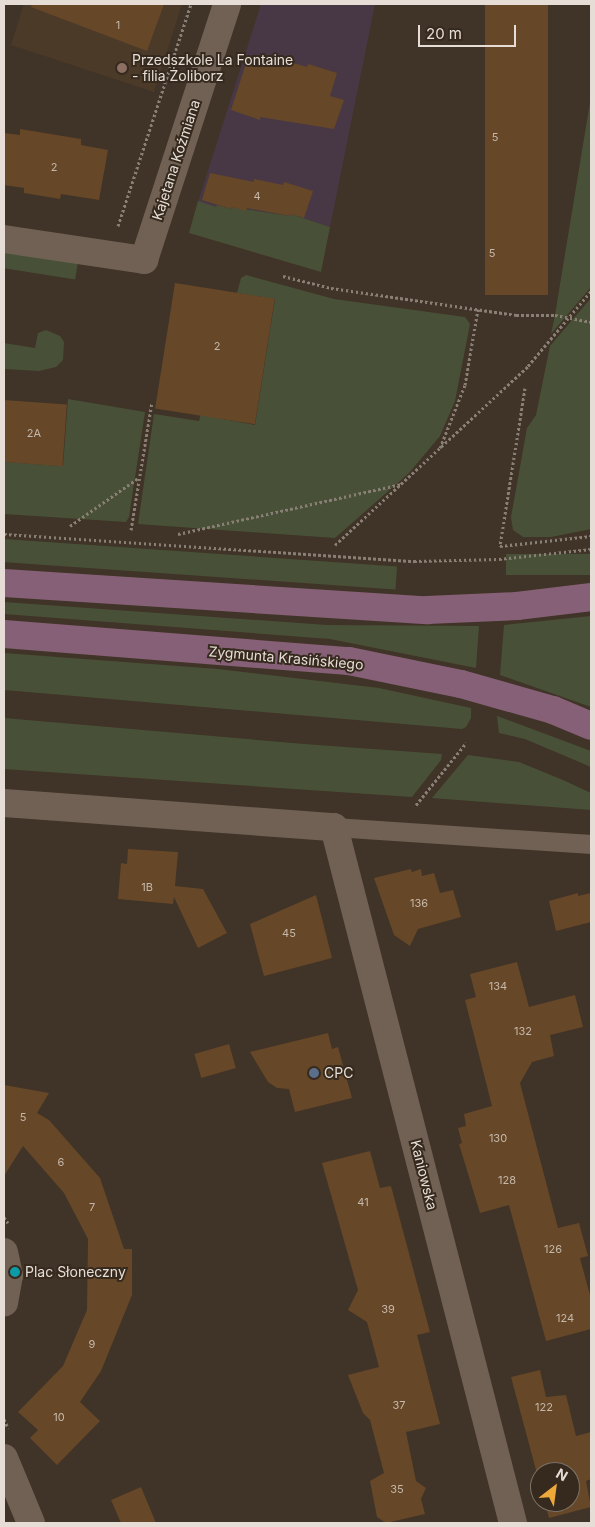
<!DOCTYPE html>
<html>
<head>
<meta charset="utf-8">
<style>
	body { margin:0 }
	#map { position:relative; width:595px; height:1527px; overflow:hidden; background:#403327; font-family:Inter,sans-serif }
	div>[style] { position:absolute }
	.industrial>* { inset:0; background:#483845 }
	.built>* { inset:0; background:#4c3a29 }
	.green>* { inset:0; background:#485137; transform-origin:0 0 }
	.building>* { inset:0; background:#664728; transform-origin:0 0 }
	.path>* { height:3px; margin-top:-1.5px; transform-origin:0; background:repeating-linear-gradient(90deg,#8a7f75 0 2.5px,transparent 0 5px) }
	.service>* { height:19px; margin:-9.5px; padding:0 9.5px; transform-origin:9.5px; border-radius:9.5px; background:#706154 }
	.minor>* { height:28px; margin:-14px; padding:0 14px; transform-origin:14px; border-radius:14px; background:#706154 }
	.secondary>* { height:28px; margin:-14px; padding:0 14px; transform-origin:14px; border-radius:14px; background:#866076 }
	.dots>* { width:14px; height:14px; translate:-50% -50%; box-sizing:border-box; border:2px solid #36291d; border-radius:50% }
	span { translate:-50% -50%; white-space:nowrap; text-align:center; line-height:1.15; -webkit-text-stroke:4px #36291d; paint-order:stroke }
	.number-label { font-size:11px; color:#c6b8aa }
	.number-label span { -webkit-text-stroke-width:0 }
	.poi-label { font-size:14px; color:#e6ded6 }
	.left { translate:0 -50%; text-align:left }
	.street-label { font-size:14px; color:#e6ded6 }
	.frame { position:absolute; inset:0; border:5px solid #e6ded6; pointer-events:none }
	.north { position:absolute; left:530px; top:1462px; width:50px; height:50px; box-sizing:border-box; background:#36291d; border:1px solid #7c7167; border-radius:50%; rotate:30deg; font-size:14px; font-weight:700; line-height:20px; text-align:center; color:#e6ded6 }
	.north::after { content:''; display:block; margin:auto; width:18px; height:22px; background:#eca93a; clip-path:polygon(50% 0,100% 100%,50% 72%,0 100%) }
	.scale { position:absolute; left:418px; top:25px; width:98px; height:22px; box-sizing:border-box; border:2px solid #e6ded6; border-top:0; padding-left:6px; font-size:15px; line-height:18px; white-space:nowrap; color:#e6ded6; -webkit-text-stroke:4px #36291d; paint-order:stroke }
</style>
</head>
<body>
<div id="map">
	<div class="industrial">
		<i style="clip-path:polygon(261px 4px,375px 4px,330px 227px,291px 214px,290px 216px,232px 207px,231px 209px,217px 205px,216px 208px,198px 202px)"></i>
	</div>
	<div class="built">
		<i style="clip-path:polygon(24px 4px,182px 4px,154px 92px,11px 45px)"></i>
	</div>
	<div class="green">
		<i style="clip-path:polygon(591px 96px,591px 287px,551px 334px,555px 315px)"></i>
		<i style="clip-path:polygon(198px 201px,216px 207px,217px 205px,231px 209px,232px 207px,290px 216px,291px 214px,330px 227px,321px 272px,189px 233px)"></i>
		<i style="left:4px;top:249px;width:75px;height:19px;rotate:9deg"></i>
		<i style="clip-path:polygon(246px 275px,334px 299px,465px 317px,470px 324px,455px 401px,440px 436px,409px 473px,335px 538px,138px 524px,154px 414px,199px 421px,202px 410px,217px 418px,255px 425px,275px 299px,237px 293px,241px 278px)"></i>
		<i style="clip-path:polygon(591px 298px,591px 529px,551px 537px,523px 537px,513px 530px,511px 517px,527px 428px,536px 415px,550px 346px)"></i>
		<i style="clip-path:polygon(46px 330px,60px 336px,64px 342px,63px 360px,56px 367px,39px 371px,4px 369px,4px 343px,35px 348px,38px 333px)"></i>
		<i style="clip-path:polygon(68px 399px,145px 412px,129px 517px,126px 522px,4px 514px,4px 462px,63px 466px)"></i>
		<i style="left:4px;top:539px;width:394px;height:23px;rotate:4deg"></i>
		<i style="left:591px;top:554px;width:21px;height:85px;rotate:90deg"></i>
		<i style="clip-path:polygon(4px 602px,327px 625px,479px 626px,476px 668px,330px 639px,4px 614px)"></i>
		<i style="clip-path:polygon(591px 616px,591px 707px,500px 675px,504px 625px)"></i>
		<i style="clip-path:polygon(4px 653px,218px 669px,379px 688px,471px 708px,471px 718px,466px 727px,462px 729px,4px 690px)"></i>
		<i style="clip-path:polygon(497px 716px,591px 751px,591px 767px,525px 739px,499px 733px)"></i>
		<i style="clip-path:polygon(4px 718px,304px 744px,442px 754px,441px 760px,412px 797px,4px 769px)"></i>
		<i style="clip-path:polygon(468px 755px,519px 762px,563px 780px,591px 793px,591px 810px,432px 798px)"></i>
	</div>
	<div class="building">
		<i style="clip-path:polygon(32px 4px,164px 4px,147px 51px,31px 7px)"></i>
		<i style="left:485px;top:4px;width:63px;height:291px"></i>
		<i style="clip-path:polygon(248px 57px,292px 65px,293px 63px,307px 67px,308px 64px,337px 73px,330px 96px,344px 100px,334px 129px,260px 117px,260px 120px,231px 110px)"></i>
		<i style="clip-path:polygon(20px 129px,81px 139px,81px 145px,108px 150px,99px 200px,61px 194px,60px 199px,24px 193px,24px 188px,4px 185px,4px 133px,20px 135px)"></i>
		<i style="clip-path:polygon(210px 173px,254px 182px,254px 179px,283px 185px,284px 182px,313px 191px,304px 218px,291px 214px,290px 216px,247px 208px,246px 211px,232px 207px,231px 209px,202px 200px)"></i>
		<i style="left:175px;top:283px;width:101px;height:127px;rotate:9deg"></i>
		<i style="left:4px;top:400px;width:63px;height:62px;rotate:4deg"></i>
		<i style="clip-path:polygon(128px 849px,178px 852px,175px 886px,203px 889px,227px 933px,198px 948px,174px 897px,173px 904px,118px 899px,121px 863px,127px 864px)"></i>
		<i style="clip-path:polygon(411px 869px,412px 872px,421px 869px,422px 876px,434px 873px,440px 893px,453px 890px,461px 917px,418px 929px,410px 946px,394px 935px,374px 878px)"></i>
		<i style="clip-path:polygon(578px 893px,578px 896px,591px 893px,591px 922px,556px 931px,549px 901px)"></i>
		<i style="clip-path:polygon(316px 895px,332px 958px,264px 976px,250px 924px)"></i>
		<i style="clip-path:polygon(517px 962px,529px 1007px,575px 995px,583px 1027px,550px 1035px,554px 1056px,532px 1062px,520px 1083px,558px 1228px,579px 1223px,588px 1256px,580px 1258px,591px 1299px,591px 1329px,546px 1341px,509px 1205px,480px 1213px,459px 1144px,462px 1143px,458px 1128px,466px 1126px,464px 1114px,492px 1106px,465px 1000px,476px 997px,470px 974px)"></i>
		<i style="clip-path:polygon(328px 1033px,332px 1049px,338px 1047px,352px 1098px,295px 1112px,289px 1089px,277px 1088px,268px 1082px,250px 1052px)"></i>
		<i style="left:229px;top:1044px;width:25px;height:36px;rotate:74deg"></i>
		<i style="clip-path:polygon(4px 1085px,49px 1093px,37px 1113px,49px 1120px,100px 1178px,124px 1249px,132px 1249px,132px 1295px,101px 1371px,80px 1402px,100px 1421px,57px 1465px,30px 1438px,38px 1430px,18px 1412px,63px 1366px,87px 1310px,88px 1239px,64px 1193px,23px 1146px,4px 1176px)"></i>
		<i style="clip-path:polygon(370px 1151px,380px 1188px,391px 1186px,430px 1332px,417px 1335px,440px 1424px,406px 1432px,416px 1481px,426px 1488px,421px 1499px,425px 1514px,386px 1523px,377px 1517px,370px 1481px,384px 1473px,370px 1420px,363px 1413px,348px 1375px,379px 1367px,367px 1322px,348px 1310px,358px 1290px,322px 1163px)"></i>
		<i style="clip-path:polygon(540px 1370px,546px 1397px,566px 1395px,576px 1436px,591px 1432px,591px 1479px,586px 1481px,591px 1507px,549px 1518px,545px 1502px,570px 1502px,570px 1472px,540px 1472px,540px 1485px,511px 1377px)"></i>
		<i style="clip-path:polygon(141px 1487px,156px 1523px,121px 1523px,111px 1500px)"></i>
	</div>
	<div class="path">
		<i style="left:118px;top:226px;width:234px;rotate:-71.8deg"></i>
		<i style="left:283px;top:276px;width:49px;rotate:14deg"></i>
		<i style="left:331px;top:288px;width:187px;rotate:8.3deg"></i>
		<i style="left:516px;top:315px;width:39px"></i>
		<i style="left:555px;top:315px;width:37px;rotate:11deg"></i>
		<i style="left:525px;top:388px;width:160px;rotate:99deg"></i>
		<i style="left:500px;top:546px;width:92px;rotate:-6.3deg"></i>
		<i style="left:440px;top:448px;width:68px;rotate:-68.4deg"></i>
		<i style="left:465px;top:385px;width:77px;rotate:-80.3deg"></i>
		<i style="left:70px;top:526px;width:83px;rotate:-35.2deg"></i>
		<i style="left:131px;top:530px;width:130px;rotate:-80.7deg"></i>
		<i style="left:4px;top:534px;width:411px;rotate:3.8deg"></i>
		<i style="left:414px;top:561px;width:85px;rotate:-1.3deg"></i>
		<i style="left:499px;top:559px;width:93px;rotate:-6.2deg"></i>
		<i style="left:178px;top:534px;width:229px;rotate:-12.6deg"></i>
		<i style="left:335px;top:545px;width:263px;rotate:-42.8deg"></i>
		<i style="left:528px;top:366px;width:98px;rotate:-50deg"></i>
		<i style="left:416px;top:805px;width:80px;rotate:-51.1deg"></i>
		<i style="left:4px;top:1217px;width:7px;rotate:56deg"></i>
		<i style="left:4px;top:1419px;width:10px;rotate:66deg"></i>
	</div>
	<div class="service">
		<i style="left:334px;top:827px;width:258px;rotate:3.8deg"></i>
	</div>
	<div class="minor">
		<i style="left:4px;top:239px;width:142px;rotate:8.5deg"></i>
		<i style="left:144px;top:260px;width:269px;rotate:-72deg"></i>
		<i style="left:4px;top:803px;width:331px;rotate:4.2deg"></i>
		<i style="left:334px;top:827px;width:719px;rotate:75.58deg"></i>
		<i style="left:4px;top:1252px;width:24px;rotate:78deg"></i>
		<i style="left:9px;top:1275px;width:28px;rotate:100deg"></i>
		<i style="left:4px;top:1458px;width:70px;rotate:67.4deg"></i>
	</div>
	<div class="secondary">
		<i style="left:4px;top:583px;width:424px;rotate:3.7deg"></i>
		<i style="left:427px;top:610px;width:90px;rotate:-2.5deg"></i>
		<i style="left:517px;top:606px;width:75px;rotate:-6.9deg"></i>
		<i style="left:4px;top:634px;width:346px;rotate:4.5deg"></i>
		<i style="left:349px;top:661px;width:114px;rotate:11.6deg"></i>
		<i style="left:461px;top:684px;width:96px;rotate:15.8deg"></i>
		<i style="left:553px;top:710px;width:41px;rotate:22.8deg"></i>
	</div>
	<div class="dots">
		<i style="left:122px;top:68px;background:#8d6e63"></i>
		<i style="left:314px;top:1073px;background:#5c6f8a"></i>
		<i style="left:15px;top:1272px;background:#0f9aa8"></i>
	</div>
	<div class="number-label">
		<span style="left:118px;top:25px">1</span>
		<span style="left:495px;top:137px">5</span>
		<span style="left:54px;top:167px">2</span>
		<span style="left:257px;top:196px">4</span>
		<span style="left:492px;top:253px">5</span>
		<span style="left:217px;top:346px">2</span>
		<span style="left:34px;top:433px">2A</span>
		<span style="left:147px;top:887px">1B</span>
		<span style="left:419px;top:903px">136</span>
		<span style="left:289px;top:933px">45</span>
		<span style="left:498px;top:986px">134</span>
		<span style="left:523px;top:1031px">132</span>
		<span style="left:23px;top:1117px">5</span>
		<span style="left:498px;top:1138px">130</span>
		<span style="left:61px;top:1162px">6</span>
		<span style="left:507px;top:1180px">128</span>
		<span style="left:363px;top:1202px">41</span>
		<span style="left:92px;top:1207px">7</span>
		<span style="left:553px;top:1249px">126</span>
		<span style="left:388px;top:1309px">39</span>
		<span style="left:565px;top:1318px">124</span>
		<span style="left:92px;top:1344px">9</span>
		<span style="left:399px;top:1405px">37</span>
		<span style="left:544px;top:1407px">122</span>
		<span style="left:59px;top:1417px">10</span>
		<span style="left:397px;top:1489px">35</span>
	</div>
	<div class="poi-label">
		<span class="left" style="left:132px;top:68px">Przedszkole La Fontaine<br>- filia Żoliborz</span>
		<span class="left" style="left:324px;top:1073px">CPC</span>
		<span class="left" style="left:25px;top:1272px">Plac Słoneczny</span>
	</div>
	<div class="street-label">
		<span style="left:176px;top:160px;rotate:-72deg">Kajetana Koźmiana</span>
		<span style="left:286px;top:658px;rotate:5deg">Zygmunta Krasińskiego</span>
		<span style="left:424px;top:1175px;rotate:76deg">Kaniowska</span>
	</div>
	<div class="frame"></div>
	<div class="north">N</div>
	<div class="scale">20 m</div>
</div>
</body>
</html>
